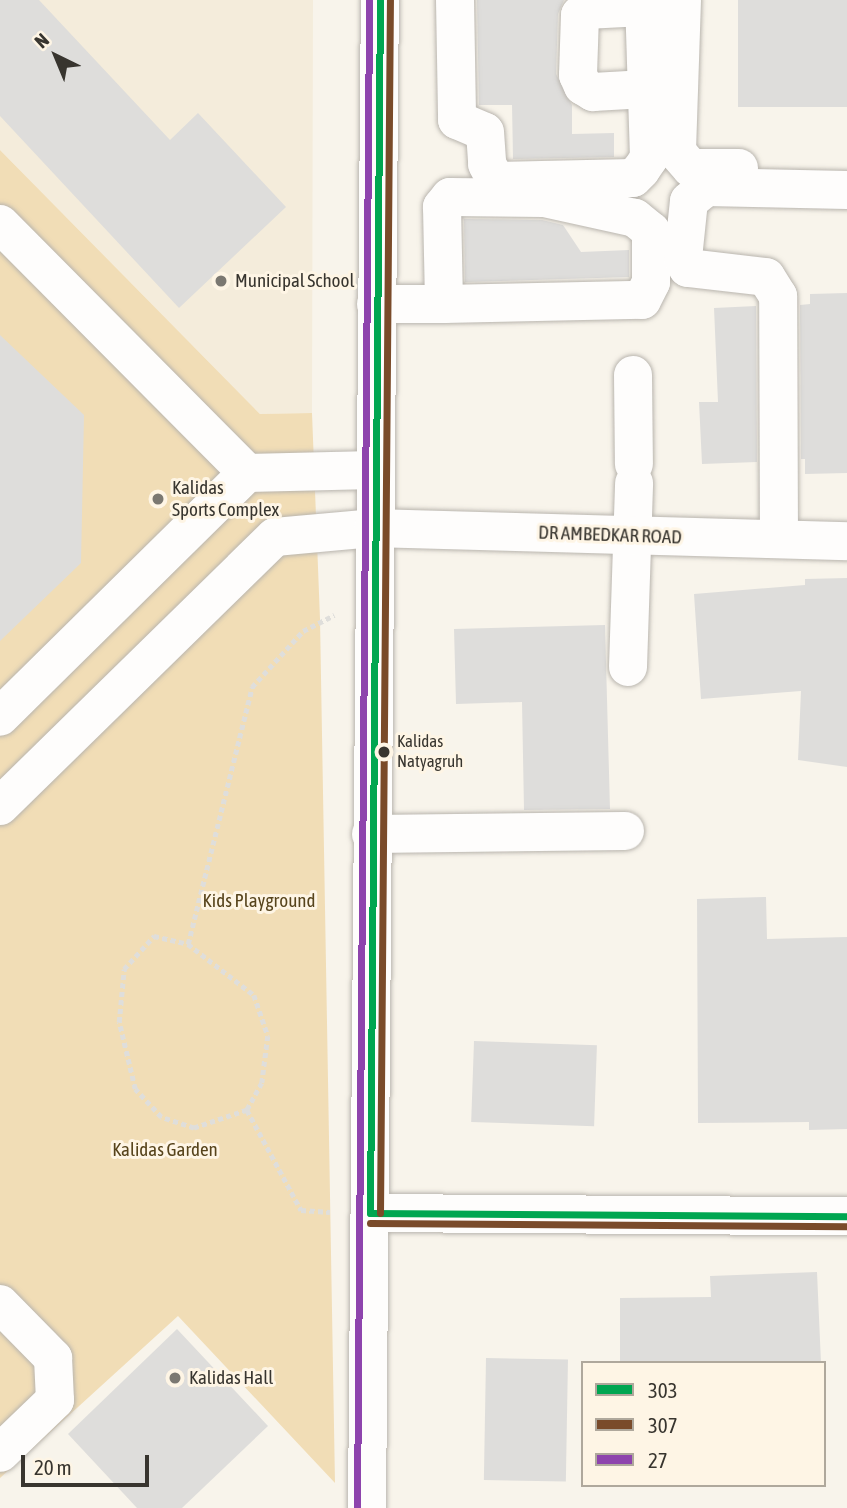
<!DOCTYPE html>
<html>
<head>
<meta charset="utf-8">
<style>
	body { margin:0 }
	#map { position:relative; width:847px; height:1508px; overflow:hidden; background:#f8f4eb; font-family:"Asap Condensed",sans-serif }
	div>[style] { position:absolute }
	.built>* { inset:0; background:#f4ecdb }
	.green>* { inset:0; background:#f1ddb6 }
	.building>* { inset:0; background:#dedddb; transform-origin:0 0 }
	.path>* { height:4.5px; margin-top:-2.25px; transform-origin:0; background:repeating-linear-gradient(90deg,#dfdedb 0 5px,transparent 0 8.5px) }
	.roads { filter:drop-shadow(0 0 2px #b9b5ae) drop-shadow(0 0 2px #b9b5ae) }
	.minor>* { height:38px; margin:-19px; padding:0 19px; transform-origin:19px; border-radius:19px; background:#fefdfc }
	.bus-1>* { height:7px; margin:-3.5px; padding:0 3.5px; transform-origin:3.5px; border-radius:3.5px; background:#00a651 }
	.bus-2>* { height:7px; margin:-3.5px; padding:0 3.5px; transform-origin:3.5px; border-radius:3.5px; background:#7a4b2a }
	.bus-3>* { height:7px; margin:-3.5px; padding:0 3.5px; transform-origin:3.5px; border-radius:3.5px; background:#8e44ad }
	.dots>* { width:19px; height:19px; translate:-50% -50%; box-sizing:border-box; border:4px solid #fef5e5; border-radius:50% }
	span { translate:-50% -50%; white-space:nowrap; text-align:center; line-height:1.15; -webkit-text-stroke:6px #fef5e5; paint-order:stroke }
	.bus-label { font-size:17px; color:#38352f }
	.left { translate:0 -50%; text-align:left }
	.poi-label { font-size:19px; color:#38352f }
	.street-label { font-size:19px; color:#38352f }
	.park-label { font-size:19px; color:#57441c }
	.legend { position:absolute; left:581px; top:1361px; width:245px; height:126px; box-sizing:border-box; background:#fef5e5; border:2px solid #afa89c; margin:0; padding:9px 12px; list-style:none; font-size:21px; color:#38352f }
	.legend li { display:flex; align-items:center; gap:14px; height:35px }
	.legend b { width:35px; border:2px solid #afa89c }
	.north { position:absolute; left:21px; top:21px; width:70px; height:70px; -webkit-text-stroke:5px #fef5e5; paint-order:stroke; rotate:317deg; font-size:19px; font-weight:700; line-height:28px; text-align:center; color:#38352f }
	.north::after { content:''; display:block; margin:auto; width:24px; height:32px; background:#38352f; clip-path:polygon(50% 0,100% 100%,50% 72%,0 100%) }
	.scale { position:absolute; left:21px; top:1455px; width:128px; height:32px; box-sizing:border-box; border:4px solid #38352f; border-top:0; padding-left:9px; font-size:21px; line-height:24px; white-space:nowrap; color:#38352f; -webkit-text-stroke:5px #fef5e5; paint-order:stroke }
</style>
</head>
<body>
<div id="map">
	<div class="built">
		<i style="clip-path:polygon(0 0,313px 0,312px 413px,260px 414px,0 150px)"></i>
	</div>
	<div class="green">
		<i style="clip-path:polygon(0 150px,260px 414px,312px 413px,320px 619px,335px 1483px,178px 1316px,0 1478px)"></i>
	</div>
	<div class="building">
		<i style="clip-path:polygon(0 0,39px 0,170px 140px,198px 113px,286px 207px,179px 308px,0 116px)"></i>
		<i style="clip-path:polygon(477px 0,564px 0,558px 14px,556px 74px,572px 105px,572px 134px,614px 133px,614px 157px,513px 159px,512px 105px,479px 105px)"></i>
		<i style="left:738px;top:0;width:109px;height:107px"></i>
		<i style="clip-path:polygon(464px 219px,542px 220px,563px 225px,581px 252px,629px 250px,629px 277px,465px 282px)"></i>
		<i style="clip-path:polygon(847px 293px,847px 473px,805px 474px,805px 459px,801px 459px,800px 305px,810px 304px,810px 294px)"></i>
		<i style="clip-path:polygon(756px 306px,757px 462px,702px 464px,699px 402px,718px 402px,714px 308px)"></i>
		<i style="clip-path:polygon(0 335px,84px 415px,81px 563px,0 641px)"></i>
		<i style="clip-path:polygon(847px 578px,847px 767px,798px 760px,801px 691px,701px 699px,694px 594px,805px 585px,805px 579px)"></i>
		<i style="clip-path:polygon(605px 625px,610px 809px,524px 810px,522px 702px,456px 704px,454px 629px)"></i>
		<i style="clip-path:polygon(766px 897px,767px 939px,847px 937px,847px 1129px,809px 1130px,809px 1122px,698px 1123px,697px 899px)"></i>
		<i style="left:474px;top:1041px;width:123px;height:81px;rotate:2deg"></i>
		<i style="clip-path:polygon(817px 1272px,821px 1363px,620px 1361px,620px 1298px,711px 1297px,710px 1276px)"></i>
		<i style="clip-path:polygon(177px 1329px,268px 1426px,182px 1508px,137px 1508px,68px 1434px)"></i>
		<i style="left:486px;top:1358px;width:82px;height:122px;rotate:1deg"></i>
	</div>
	<div class="path">
		<i style="left:154px;top:936px;width:35px;rotate:13deg"></i>
		<i style="left:188px;top:944px;width:83px;rotate:37.7deg"></i>
		<i style="left:254px;top:995px;width:43px;rotate:71.1deg"></i>
		<i style="left:268px;top:1036px;width:47px;rotate:97.3deg"></i>
		<i style="left:262px;top:1083px;width:31px;rotate:119deg"></i>
		<i style="left:247px;top:1110px;width:56px;rotate:161.2deg"></i>
		<i style="left:194px;top:1128px;width:35px;rotate:-162deg"></i>
		<i style="left:161px;top:1117px;width:38px;rotate:-133deg"></i>
		<i style="left:135px;top:1089px;width:69px;rotate:-103.4deg"></i>
		<i style="left:119px;top:1022px;width:53px;rotate:-84.6deg"></i>
		<i style="left:124px;top:969px;width:45px;rotate:-47.7deg"></i>
		<i style="left:188px;top:944px;width:265px;rotate:-76deg"></i>
		<i style="left:252px;top:687px;width:76px;rotate:-47.7deg"></i>
		<i style="left:303px;top:631px;width:35px;rotate:-27deg"></i>
		<i style="left:247px;top:1110px;width:114px;rotate:61.6deg"></i>
		<i style="left:301px;top:1210px;width:29px;rotate:4deg"></i>
	</div>
	<div class="roads">
		<div class="minor">
			<i style="left:455px;top:0;width:120px;rotate:89deg"></i>
			<i style="left:457px;top:120px;width:30px;rotate:23deg"></i>
			<i style="left:485px;top:132px;width:32px;rotate:86deg"></i>
			<i style="left:487px;top:164px;width:19px;rotate:62deg"></i>
			<i style="left:496px;top:181px;width:137px;rotate:-1.3deg"></i>
			<i style="left:633px;top:178px;width:11px;rotate:-45deg"></i>
			<i style="left:641px;top:170px;width:14px;rotate:-56deg"></i>
			<i style="left:649px;top:158px;width:158px;rotate:-91.8deg"></i>
			<i style="left:682px;top:0;width:152px;rotate:91.9deg"></i>
			<i style="left:677px;top:152px;width:21px;rotate:49deg"></i>
			<i style="left:691px;top:168px;width:48px"></i>
			<i style="left:644px;top:7px;width:59px;rotate:177.1deg"></i>
			<i style="left:585px;top:10px;width:7px;rotate:135deg"></i>
			<i style="left:580px;top:15px;width:60px;rotate:91.9deg"></i>
			<i style="left:578px;top:75px;width:12px;rotate:66deg"></i>
			<i style="left:583px;top:86px;width:12px;rotate:31deg"></i>
			<i style="left:593px;top:92px;width:53px;rotate:-3.2deg"></i>
			<i style="left:0;top:224px;width:351px;rotate:45.2deg"></i>
			<i style="left:247px;top:473px;width:347px;rotate:135.4deg"></i>
			<i style="left:376px;top:304px;width:68px"></i>
			<i style="left:444px;top:304px;width:198px;rotate:-1.2deg"></i>
			<i style="left:642px;top:300px;width:20px;rotate:-63deg"></i>
			<i style="left:651px;top:282px;width:51px;rotate:-90deg"></i>
			<i style="left:651px;top:231px;width:21px;rotate:-141deg"></i>
			<i style="left:635px;top:218px;width:93px;rotate:-167.6deg"></i>
			<i style="left:544px;top:198px;width:94px;rotate:-179.4deg"></i>
			<i style="left:450px;top:197px;width:13px;rotate:129deg"></i>
			<i style="left:442px;top:207px;width:97px;rotate:88.8deg"></i>
			<i style="left:633px;top:375px;width:89px;rotate:89.4deg"></i>
			<i style="left:247px;top:473px;width:127px;rotate:-1.4deg"></i>
			<i style="left:779px;top:539px;width:243px;rotate:-90.2deg"></i>
			<i style="left:778px;top:296px;width:22px;rotate:-122deg"></i>
			<i style="left:766px;top:277px;width:79px;rotate:-173.4deg"></i>
			<i style="left:688px;top:268px;width:11px;rotate:-117deg"></i>
			<i style="left:683px;top:258px;width:57px;rotate:-84deg"></i>
			<i style="left:689px;top:201px;width:22px;rotate:-39deg"></i>
			<i style="left:706px;top:187px;width:141px;rotate:1.2deg"></i>
			<i style="left:628px;top:667px;width:184px;rotate:-88.1deg"></i>
			<i style="left:0;top:806px;width:385px;rotate:-44.4deg"></i>
			<i style="left:275px;top:537px;width:98px;rotate:-5.2deg"></i>
			<i style="left:373px;top:528px;width:474px;rotate:1.6deg"></i>
			<i style="left:371px;top:834px;width:254px;rotate:-0.7deg"></i>
			<i style="left:370px;top:1213px;width:477px;rotate:0.4deg"></i>
			<i style="left:0;top:1304px;width:76px;rotate:45.5deg"></i>
			<i style="left:53px;top:1358px;width:42px;rotate:87.3deg"></i>
			<i style="left:55px;top:1400px;width:76px;rotate:136.1deg"></i>
			<i style="left:367px;top:1508px;width:1508px;rotate:-89.51deg"></i>
		</div>
	</div>
	<div class="bus-1">
		<i style="left:370px;top:1213px;width:1213px;rotate:-89.53deg"></i>
		<i style="left:370px;top:1213px;width:477px;rotate:0.4deg"></i>
	</div>
	<div class="bus-2">
		<i style="left:380px;top:1213px;width:1213px;rotate:-89.53deg"></i>
		<i style="left:370px;top:1223px;width:477px;rotate:0.4deg"></i>
	</div>
	<div class="bus-3">
		<i style="left:357px;top:1508px;width:1508px;rotate:-89.54deg"></i>
	</div>
	<div class="dots">
		<i style="left:221px;top:281px;background:#7b7871"></i>
		<i style="left:158px;top:499px;background:#7b7871"></i>
		<i style="left:384px;top:752px;background:#38352f"></i>
		<i style="left:175px;top:1378px;background:#7b7871"></i>
	</div>
	<div class="bus-label">
		<span class="left" style="left:397px;top:752px">Kalidas<br>Natyagruh</span>
	</div>
	<div class="poi-label">
		<span class="left" style="left:235px;top:281px">Municipal School</span>
		<span class="left" style="left:172px;top:499px">Kalidas<br>Sports Complex</span>
		<span class="left" style="left:189px;top:1378px">Kalidas Hall</span>
	</div>
	<div class="street-label">
		<span style="left:610px;top:535px;rotate:2deg">DR AMBEDKAR ROAD</span>
	</div>
	<div class="park-label">
		<span style="left:259px;top:901px">Kids Playground</span>
		<span style="left:165px;top:1150px">Kalidas Garden</span>
	</div>
	<ul class="legend">
	<li><b style="height:9px;background:#00a651"></b>303</li>
	<li><b style="height:9px;background:#7a4b2a"></b>307</li>
	<li><b style="height:9px;background:#8e44ad"></b>27</li>
	</ul>
	<div class="north">N</div>
	<div class="scale">20 m</div>
</div>
</body>
</html>
